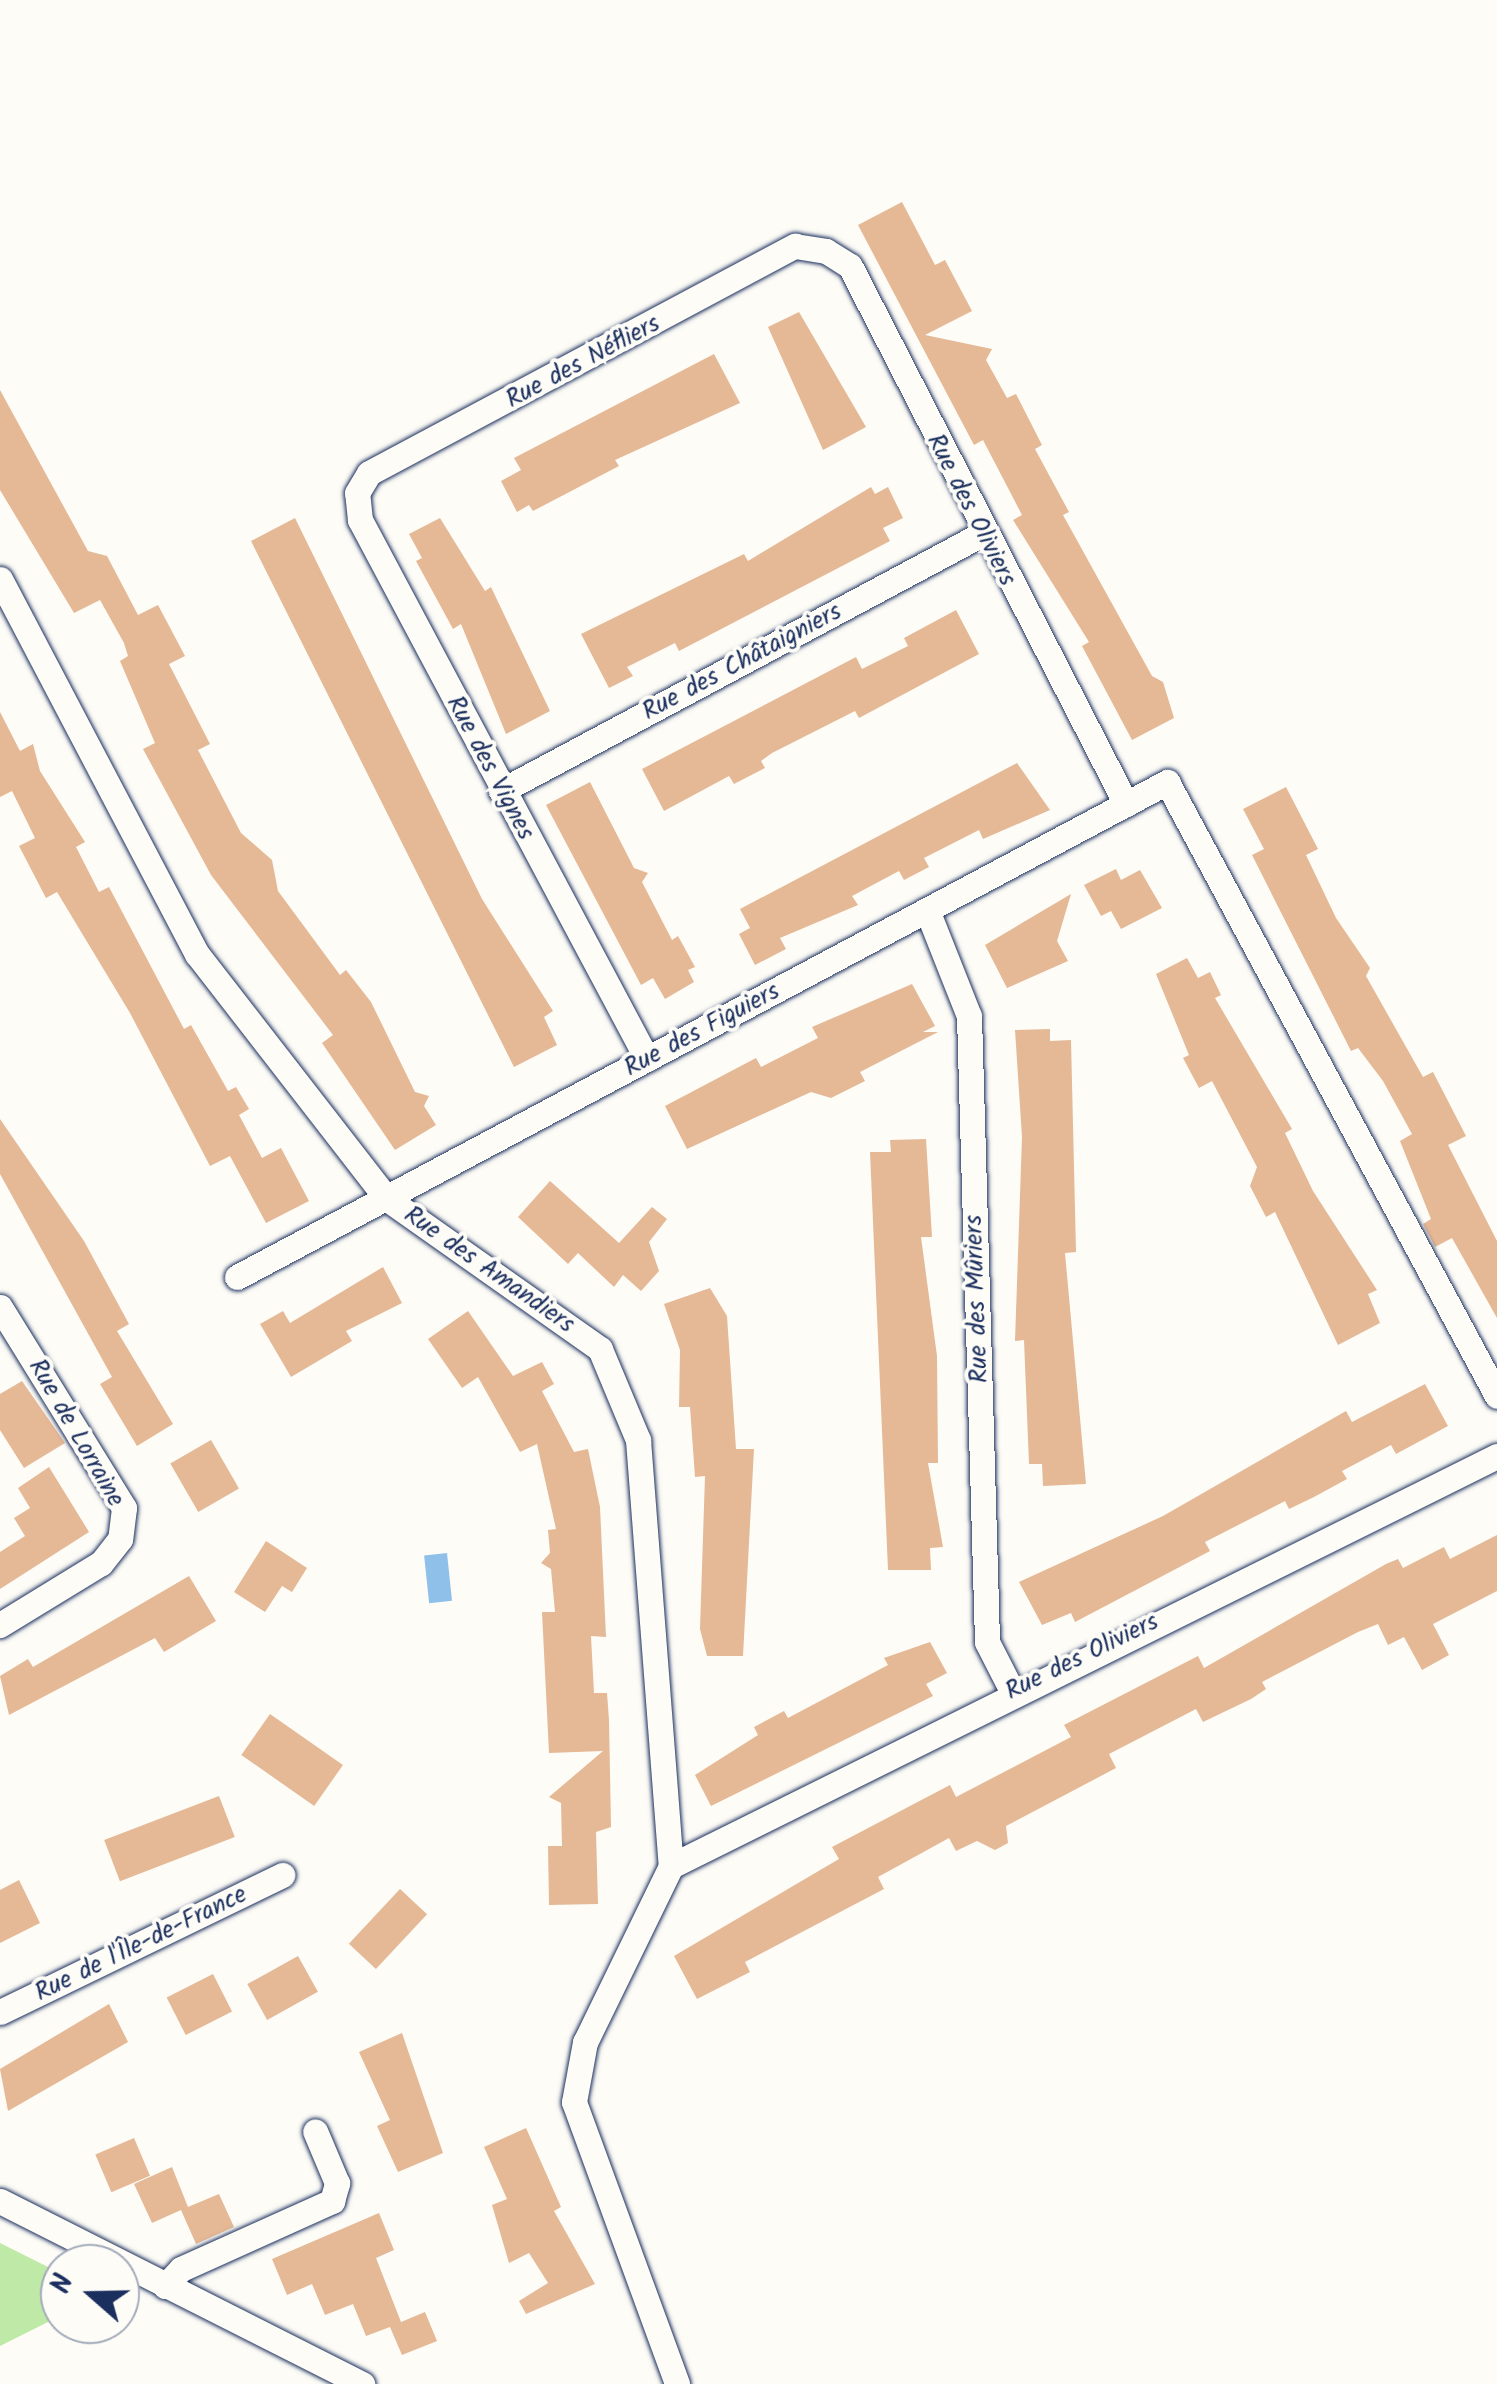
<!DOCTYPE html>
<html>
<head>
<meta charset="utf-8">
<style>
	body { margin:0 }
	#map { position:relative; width:1497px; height:2384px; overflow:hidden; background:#fdfcf7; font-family:Kalam,sans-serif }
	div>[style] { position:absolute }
	.green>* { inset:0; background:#bee9a6 }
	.water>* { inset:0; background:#8fc0ea; transform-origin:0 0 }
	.building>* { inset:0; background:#e5b896; transform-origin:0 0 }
	.roads { filter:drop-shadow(0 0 2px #1b2f5e) drop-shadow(0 0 2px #1b2f5e) }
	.minor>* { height:25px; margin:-12.5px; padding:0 12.5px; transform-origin:12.5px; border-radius:12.5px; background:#fdfcf7 }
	span { translate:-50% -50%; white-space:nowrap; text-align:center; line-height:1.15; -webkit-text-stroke:8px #fdfcf7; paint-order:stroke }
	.street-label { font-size:25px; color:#1b2f5e }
	.north { position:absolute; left:40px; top:2244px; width:100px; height:100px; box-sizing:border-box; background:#fdfcf7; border:2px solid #a3aaba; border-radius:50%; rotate:290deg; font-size:28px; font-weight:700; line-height:40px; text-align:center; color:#1b2f5e }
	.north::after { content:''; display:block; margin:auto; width:35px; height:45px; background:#1b2f5e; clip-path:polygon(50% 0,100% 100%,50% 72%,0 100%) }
</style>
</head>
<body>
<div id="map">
	<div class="green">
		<i style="clip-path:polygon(0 2243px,60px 2273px,60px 2316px,0 2346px)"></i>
	</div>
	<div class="water">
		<i style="left:447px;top:1553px;width:48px;height:23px;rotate:84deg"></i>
	</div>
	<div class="building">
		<i style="clip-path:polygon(902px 202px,935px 265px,945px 260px,972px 311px,925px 335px,992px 349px,986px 360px,1007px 398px,1016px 394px,1042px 445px,1035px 449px,1069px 512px,1063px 515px,1152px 676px,1163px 682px,1174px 718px,1132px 740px,1082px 646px,1089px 642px,1013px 520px,1022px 515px,983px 440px,974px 445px,858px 225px)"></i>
		<i style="clip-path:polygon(799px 312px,866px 427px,823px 450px,768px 327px)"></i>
		<i style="clip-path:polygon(714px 354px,740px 403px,615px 460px,619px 466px,533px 511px,529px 505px,517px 512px,501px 481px,521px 470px,514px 458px)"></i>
		<i style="clip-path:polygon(0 390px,88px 551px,107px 556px,138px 615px,158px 605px,185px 656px,169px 664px,210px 744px,198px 750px,241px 833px,272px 860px,278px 891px,340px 975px,346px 970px,371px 1002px,415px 1092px,429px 1096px,424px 1106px,436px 1125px,395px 1150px,322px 1043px,333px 1035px,211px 875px,143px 749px,155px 743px,120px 661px,128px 656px,124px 643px,100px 600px,74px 613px,0 490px)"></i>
		<i style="clip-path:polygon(871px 487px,875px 494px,888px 487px,903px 518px,883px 528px,890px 541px,679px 651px,675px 643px,627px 667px,633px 676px,609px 688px,581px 634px,744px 554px,748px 561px)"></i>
		<i style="clip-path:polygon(295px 518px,482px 899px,553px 1011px,544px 1017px,557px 1045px,514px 1067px,251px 541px)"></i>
		<i style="clip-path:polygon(440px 518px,485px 591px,491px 587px,550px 711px,506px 734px,461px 624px,453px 629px,416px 561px,422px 558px,409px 534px)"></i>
		<i style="clip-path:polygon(956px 610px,979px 654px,859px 718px,855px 711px,772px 753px,761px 761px,765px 768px,734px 784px,729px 776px,664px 811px,642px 769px,856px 657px,862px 669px,908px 646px,904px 638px)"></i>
		<i style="clip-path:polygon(0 712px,20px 751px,33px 744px,40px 771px,85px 842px,76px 847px,99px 892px,109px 887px,184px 1029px,191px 1025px,228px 1091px,236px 1087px,249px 1109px,239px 1115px,262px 1158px,281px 1148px,309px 1201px,266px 1223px,230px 1156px,210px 1166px,130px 1013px,57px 892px,46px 898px,19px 846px,35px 838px,12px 791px,0 797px)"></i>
		<i style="clip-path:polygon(1017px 763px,1050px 810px,983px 839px,979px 830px,924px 858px,929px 867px,904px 880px,899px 871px,852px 896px,858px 905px,780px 938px,786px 949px,755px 965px,739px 934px,750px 928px,740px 909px)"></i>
		<i style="clip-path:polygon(590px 782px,634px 868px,648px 873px,642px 882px,672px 940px,678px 936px,695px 967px,688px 970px,694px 982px,665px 999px,653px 978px,641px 985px,546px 805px)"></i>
		<i style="clip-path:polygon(1286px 787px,1318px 849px,1306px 855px,1336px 918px,1370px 968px,1366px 976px,1423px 1077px,1433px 1072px,1466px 1136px,1448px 1145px,1497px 1241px,1497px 1318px,1452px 1238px,1435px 1247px,1423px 1224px,1431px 1219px,1400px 1141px,1412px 1134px,1383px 1081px,1358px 1048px,1351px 1051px,1252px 855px,1264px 849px,1243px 809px)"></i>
		<i style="clip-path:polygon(1116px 869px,1121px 880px,1140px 870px,1162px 908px,1121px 929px,1111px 911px,1101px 916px,1084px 885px)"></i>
		<i style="clip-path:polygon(1071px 894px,1057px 941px,1068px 961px,1007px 988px,985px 945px)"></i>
		<i style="clip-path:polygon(1187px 958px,1198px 978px,1210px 972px,1221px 995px,1215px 998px,1292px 1129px,1285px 1133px,1313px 1191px,1377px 1290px,1368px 1294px,1380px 1323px,1338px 1345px,1275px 1212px,1266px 1217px,1250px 1186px,1257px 1167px,1212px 1081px,1199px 1088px,1183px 1058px,1189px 1055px,1156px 974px)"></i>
		<i style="clip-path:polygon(912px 984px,935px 1026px,923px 1032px,938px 1032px,860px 1072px,865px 1081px,831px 1098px,811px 1092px,687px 1149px,665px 1106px,756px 1058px,761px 1067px,818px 1038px,812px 1027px)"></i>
		<i style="clip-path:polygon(1050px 1029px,1050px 1041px,1071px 1040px,1076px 1252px,1065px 1253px,1086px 1484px,1043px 1486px,1042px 1464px,1029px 1464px,1024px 1340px,1015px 1341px,1022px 1137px,1015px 1030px)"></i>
		<i style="clip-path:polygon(0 1119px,84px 1241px,129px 1324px,117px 1331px,173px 1424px,137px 1446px,100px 1384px,112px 1377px,0 1174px)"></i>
		<i style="clip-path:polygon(926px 1139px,932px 1237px,921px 1237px,937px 1356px,938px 1463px,928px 1463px,943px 1547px,930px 1548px,931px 1570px,888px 1570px,870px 1152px,891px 1152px,890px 1140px)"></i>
		<i style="clip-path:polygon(550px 1181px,619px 1243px,652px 1207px,667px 1219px,649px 1242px,659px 1271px,641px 1291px,623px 1275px,614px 1287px,578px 1253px,568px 1264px,518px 1217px)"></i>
		<i style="clip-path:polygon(383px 1267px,402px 1303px,346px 1331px,352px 1341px,291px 1377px,260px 1324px,283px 1311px,290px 1323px)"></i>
		<i style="clip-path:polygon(710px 1288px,727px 1316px,736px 1449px,754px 1449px,743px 1656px,707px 1656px,700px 1629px,705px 1476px,695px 1477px,690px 1407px,679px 1407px,680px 1350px,664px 1304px)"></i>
		<i style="clip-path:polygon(468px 1311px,513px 1376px,542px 1362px,554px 1384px,542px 1391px,574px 1452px,588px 1449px,600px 1507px,606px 1637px,591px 1636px,594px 1693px,607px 1693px,609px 1720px,611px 1827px,596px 1832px,598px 1904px,549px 1905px,548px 1846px,562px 1846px,561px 1803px,549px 1797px,603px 1751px,549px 1753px,542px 1612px,555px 1612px,551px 1569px,541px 1563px,550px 1553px,548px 1530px,556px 1529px,537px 1444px,520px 1452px,478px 1377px,462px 1388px,428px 1339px)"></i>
		<i style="clip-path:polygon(22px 1381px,65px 1443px,24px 1468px,0 1430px,0 1394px)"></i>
		<i style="clip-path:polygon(1425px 1384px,1448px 1426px,1396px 1454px,1391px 1445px,1342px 1471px,1347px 1479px,1314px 1497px,1289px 1509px,1285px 1501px,1205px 1542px,1210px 1551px,1075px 1622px,1071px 1613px,1042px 1625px,1019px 1582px,1163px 1516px,1346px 1411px,1352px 1422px)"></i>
		<i style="left:211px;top:1440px;width:56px;height:47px;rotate:60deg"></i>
		<i style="clip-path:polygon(49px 1467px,89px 1532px,0 1589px,0 1552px,25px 1536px,14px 1518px,30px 1508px,18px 1488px)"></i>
		<i style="clip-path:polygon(1497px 1535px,1497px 1591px,1433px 1624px,1449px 1655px,1422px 1670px,1404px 1637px,1388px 1645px,1378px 1624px,1358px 1632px,1262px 1682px,1266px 1689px,1251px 1699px,1203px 1722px,1196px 1709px,1109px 1754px,1116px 1768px,1006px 1826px,1008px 1843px,995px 1850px,977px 1841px,956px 1851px,949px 1838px,878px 1877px,884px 1889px,745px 1962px,750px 1972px,697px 1999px,674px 1956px,839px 1859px,832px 1847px,950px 1785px,956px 1797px,1071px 1737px,1064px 1725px,1198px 1656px,1204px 1668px,1386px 1564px,1398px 1559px,1403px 1568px,1444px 1547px,1450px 1559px)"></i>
		<i style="clip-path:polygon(266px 1541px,307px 1568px,292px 1592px,282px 1586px,265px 1612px,234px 1592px)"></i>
		<i style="clip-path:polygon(189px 1576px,216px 1621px,164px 1652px,155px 1638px,9px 1715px,0 1676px,28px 1659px,33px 1667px)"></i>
		<i style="clip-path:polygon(930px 1642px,947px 1673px,926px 1684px,933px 1696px,711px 1806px,695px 1775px,758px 1735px,754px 1727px,784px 1711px,788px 1718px,888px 1665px,884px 1658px)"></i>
		<i style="left:270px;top:1714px;width:89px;height:50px;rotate:35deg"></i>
		<i style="left:219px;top:1796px;width:44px;height:123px;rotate:69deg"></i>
		<i style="clip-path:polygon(19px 1880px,40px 1923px,0 1943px,0 1890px)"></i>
		<i style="left:400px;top:1889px;width:37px;height:75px;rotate:43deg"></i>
		<i style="left:298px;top:1956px;width:41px;height:58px;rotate:61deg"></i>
		<i style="left:213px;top:1974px;width:42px;height:52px;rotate:63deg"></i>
		<i style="clip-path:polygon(109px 2004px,128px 2042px,8px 2111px,0 2069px)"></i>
		<i style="clip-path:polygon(402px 2033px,443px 2153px,398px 2172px,377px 2126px,390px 2120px,359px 2052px)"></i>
		<i style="clip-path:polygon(526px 2128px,561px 2207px,554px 2211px,595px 2284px,526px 2314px,519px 2301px,548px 2283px,529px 2253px,509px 2263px,492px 2205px,507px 2199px,484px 2147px)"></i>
		<i style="left:134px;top:2138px;width:41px;height:42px;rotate:67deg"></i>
		<i style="clip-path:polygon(172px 2167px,188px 2207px,219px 2194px,234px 2227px,196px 2244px,181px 2210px,152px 2223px,134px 2184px)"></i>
		<i style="clip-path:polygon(379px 2213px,394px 2250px,376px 2258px,401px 2322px,425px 2312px,437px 2341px,402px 2355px,390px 2327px,366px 2336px,353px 2304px,325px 2315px,312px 2284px,287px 2295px,272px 2259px)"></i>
	</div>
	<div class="roads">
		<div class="minor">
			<i style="left:0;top:579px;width:424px;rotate:62.3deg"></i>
			<i style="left:197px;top:954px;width:309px;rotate:52.2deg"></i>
			<i style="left:386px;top:1198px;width:262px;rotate:35.2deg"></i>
			<i style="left:600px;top:1349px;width:99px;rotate:67.3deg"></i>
			<i style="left:638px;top:1440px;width:427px;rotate:85.6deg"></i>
			<i style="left:671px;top:1866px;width:196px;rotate:116deg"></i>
			<i style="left:585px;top:2042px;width:61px;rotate:100.4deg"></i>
			<i style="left:574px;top:2102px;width:300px;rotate:69.9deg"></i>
			<i style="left:501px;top:791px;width:545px;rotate:-28.12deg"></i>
			<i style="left:927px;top:910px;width:114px;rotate:68.4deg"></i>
			<i style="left:969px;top:1016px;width:626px;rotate:88.35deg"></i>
			<i style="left:987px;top:1642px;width:55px;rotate:63deg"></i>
			<i style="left:647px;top:1059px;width:611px;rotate:-118.03deg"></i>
			<i style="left:360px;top:520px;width:27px;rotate:-96deg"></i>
			<i style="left:357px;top:493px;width:23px;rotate:-59deg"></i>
			<i style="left:369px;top:473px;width:483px;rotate:-28.1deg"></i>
			<i style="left:795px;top:246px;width:31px;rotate:9deg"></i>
			<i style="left:826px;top:251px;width:28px;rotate:32deg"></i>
			<i style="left:850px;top:266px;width:605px;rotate:62.84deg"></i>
			<i style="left:237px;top:1277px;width:1054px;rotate:-28.02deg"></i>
			<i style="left:1167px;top:782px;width:697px;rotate:61.74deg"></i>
			<i style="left:0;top:1307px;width:236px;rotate:58.3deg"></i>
			<i style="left:124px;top:1508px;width:31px;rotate:97deg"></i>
			<i style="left:120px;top:1539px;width:31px;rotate:128deg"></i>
			<i style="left:101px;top:1563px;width:119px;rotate:148.5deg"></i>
			<i style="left:671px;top:1866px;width:922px;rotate:-26.4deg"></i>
			<i style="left:0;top:2012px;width:314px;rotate:-25.9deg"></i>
			<i style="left:0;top:2201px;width:406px;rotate:26.8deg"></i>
			<i style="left:165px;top:2286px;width:23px;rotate:-47deg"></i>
			<i style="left:181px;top:2269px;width:166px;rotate:-24.2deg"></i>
			<i style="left:332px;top:2201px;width:19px;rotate:-74deg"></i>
			<i style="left:337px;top:2183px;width:56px;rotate:-112.9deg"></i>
		</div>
	</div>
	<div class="street-label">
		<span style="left:583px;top:362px;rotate:-28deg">Rue des Néfliers</span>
		<span style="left:971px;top:510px;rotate:63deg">Rue des Oliviers</span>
		<span style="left:742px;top:662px;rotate:-28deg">Rue des Châtaigniers</span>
		<span style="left:490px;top:768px;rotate:62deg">Rue des Vignes</span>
		<span style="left:702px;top:1030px;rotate:-28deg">Rue des Figuiers</span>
		<span style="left:489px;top:1270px;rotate:35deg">Rue des Amandiers</span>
		<span style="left:977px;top:1299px;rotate:-92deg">Rue des Mûriers</span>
		<span style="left:76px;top:1433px;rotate:60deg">Rue de Lorraine</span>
		<span style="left:1082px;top:1657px;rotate:-26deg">Rue des Oliviers</span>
		<span style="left:141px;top:1944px;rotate:-26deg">Rue de l'Île-de-France</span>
	</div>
	<div class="north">N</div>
</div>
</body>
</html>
